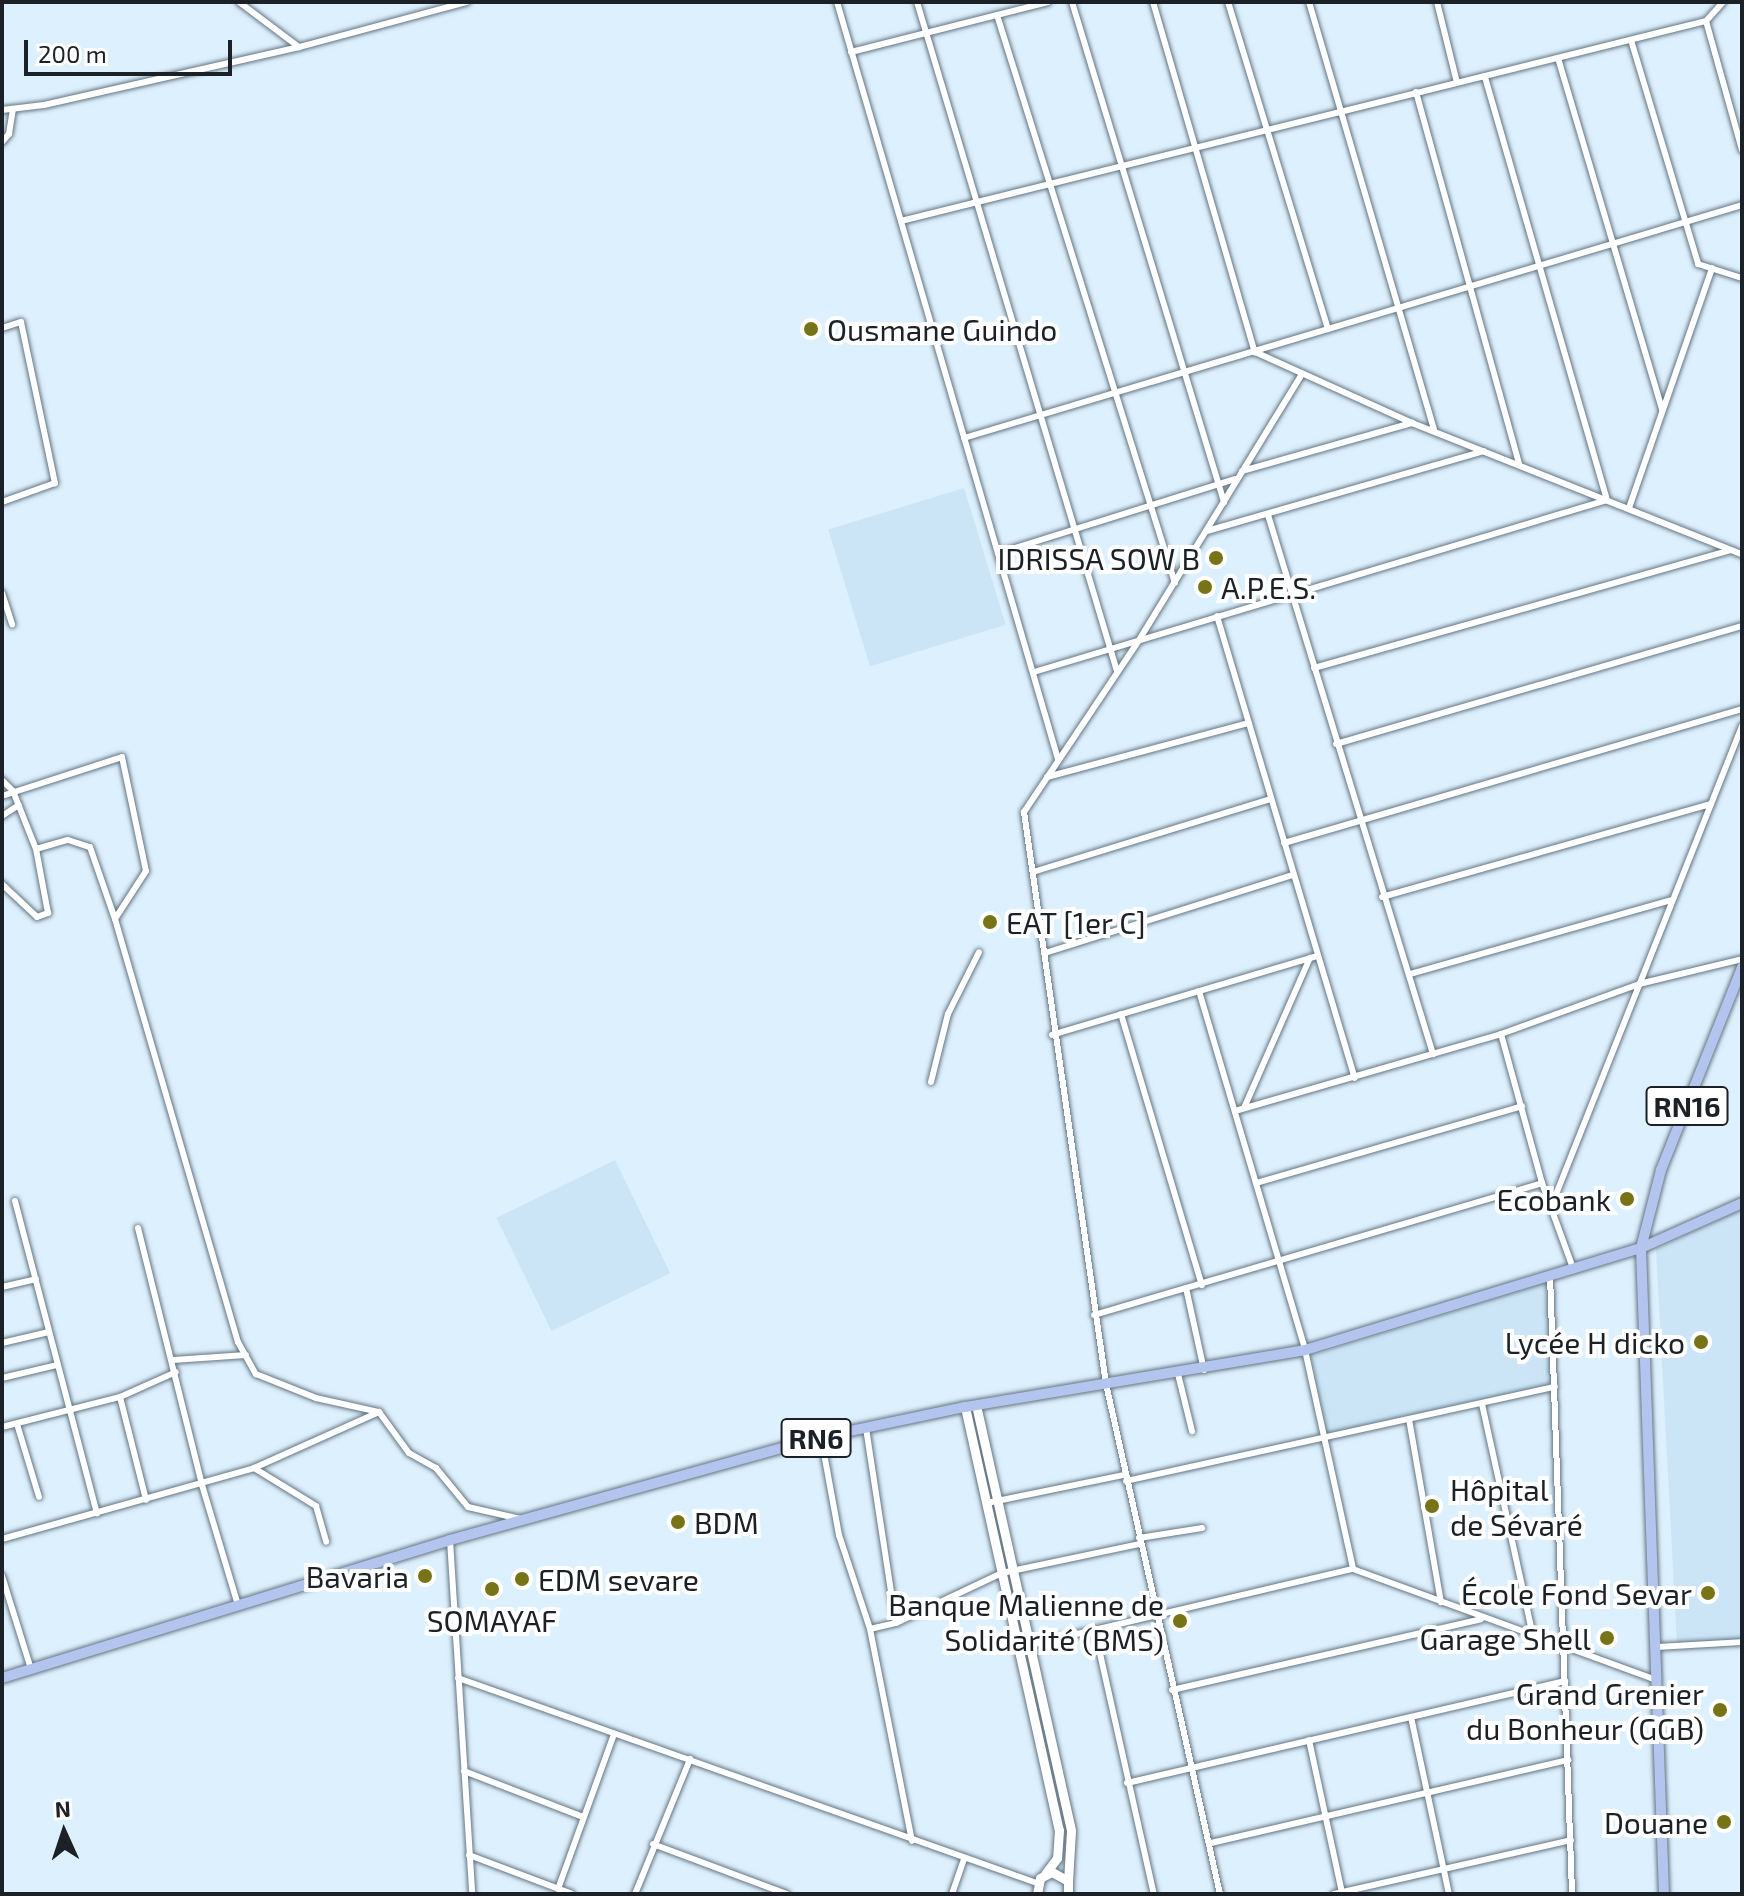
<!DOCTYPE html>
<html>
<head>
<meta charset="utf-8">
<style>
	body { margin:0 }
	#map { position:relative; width:1744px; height:1896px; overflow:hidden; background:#ddf0fd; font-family:"Exo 2",sans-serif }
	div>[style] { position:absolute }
	.built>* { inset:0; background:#cbe5f7; transform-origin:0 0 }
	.roads { filter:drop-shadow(0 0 2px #647581) drop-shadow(0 0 2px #647581) }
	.street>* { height:6px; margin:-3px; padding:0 3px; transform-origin:3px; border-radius:3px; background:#fff }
	.secondary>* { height:9px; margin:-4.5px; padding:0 4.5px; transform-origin:4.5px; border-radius:4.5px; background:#fff }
	.primary>* { height:10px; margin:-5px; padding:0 5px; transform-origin:5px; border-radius:5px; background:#b3c5ef }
	.dots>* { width:22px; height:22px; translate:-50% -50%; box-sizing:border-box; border:4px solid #fff; border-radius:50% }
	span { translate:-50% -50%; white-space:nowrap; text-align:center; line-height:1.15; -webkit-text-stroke:8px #fff; paint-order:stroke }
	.shield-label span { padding:2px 6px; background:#fff; border:2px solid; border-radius:6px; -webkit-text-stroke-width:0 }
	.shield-label { font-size:28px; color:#1b2126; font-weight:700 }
	.poi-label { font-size:30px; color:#1b2126 }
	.left { translate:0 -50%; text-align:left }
	.right { translate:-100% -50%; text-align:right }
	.frame { position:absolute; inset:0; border:4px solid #1b2126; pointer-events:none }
	.north { position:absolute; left:24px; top:1792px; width:80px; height:80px; -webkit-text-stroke:6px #fff; paint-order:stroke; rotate:357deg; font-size:22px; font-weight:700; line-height:32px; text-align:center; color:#1b2126 }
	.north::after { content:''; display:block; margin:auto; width:28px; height:36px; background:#1b2126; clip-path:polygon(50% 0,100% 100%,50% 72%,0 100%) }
	.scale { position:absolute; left:24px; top:40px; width:208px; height:36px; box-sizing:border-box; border:4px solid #1b2126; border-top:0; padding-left:10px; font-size:24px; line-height:28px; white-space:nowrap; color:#1b2126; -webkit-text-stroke:6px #fff; paint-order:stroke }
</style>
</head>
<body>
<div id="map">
	<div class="built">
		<i style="left:964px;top:488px;width:143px;height:142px;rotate:73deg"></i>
		<i style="left:615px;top:1160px;width:126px;height:132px;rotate:64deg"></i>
		<i style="clip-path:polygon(1742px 1209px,1742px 1641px,1677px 1645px,1656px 1249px)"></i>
		<i style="clip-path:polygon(1545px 1283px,1554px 1385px,1328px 1437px,1311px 1356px)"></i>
	</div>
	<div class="roads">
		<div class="street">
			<i style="left:239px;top:2px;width:75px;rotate:36.9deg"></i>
			<i style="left:837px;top:2px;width:789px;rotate:73.73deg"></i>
			<i style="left:917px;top:2px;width:698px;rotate:73.36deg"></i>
			<i style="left:1072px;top:2px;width:523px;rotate:73.09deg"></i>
			<i style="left:1153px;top:2px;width:365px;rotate:73.8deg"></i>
			<i style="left:1255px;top:352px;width:172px;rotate:24.3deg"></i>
			<i style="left:1412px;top:423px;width:355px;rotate:21.7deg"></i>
			<i style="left:1228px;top:2px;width:342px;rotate:73deg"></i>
			<i style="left:1309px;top:2px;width:445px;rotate:73.7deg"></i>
			<i style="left:1437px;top:2px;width:83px;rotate:76.1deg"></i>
			<i style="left:997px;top:15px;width:595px;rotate:72.6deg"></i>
			<i style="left:1706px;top:21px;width:134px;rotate:74.4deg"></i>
			<i style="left:1631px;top:40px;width:234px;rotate:73.3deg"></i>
			<i style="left:1698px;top:264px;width:46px;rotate:17.7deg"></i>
			<i style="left:851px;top:52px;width:203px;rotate:-14.2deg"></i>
			<i style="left:1558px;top:58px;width:367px;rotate:73.5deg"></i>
			<i style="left:1416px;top:92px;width:386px;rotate:74.5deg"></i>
			<i style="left:2px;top:110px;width:42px;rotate:-6.8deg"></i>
			<i style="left:44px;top:105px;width:262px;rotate:-12.8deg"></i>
			<i style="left:299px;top:47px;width:174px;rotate:-15deg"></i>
			<i style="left:2px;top:142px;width:11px;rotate:-49deg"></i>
			<i style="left:9px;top:134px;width:25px;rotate:-81deg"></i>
			<i style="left:901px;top:221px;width:829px;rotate:-13.95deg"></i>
			<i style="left:1706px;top:21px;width:25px;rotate:-48deg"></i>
			<i style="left:2px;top:328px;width:20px;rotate:-18deg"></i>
			<i style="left:21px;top:322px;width:165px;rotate:78.1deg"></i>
			<i style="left:55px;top:483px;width:56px;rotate:160.3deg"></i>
			<i style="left:964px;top:438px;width:812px;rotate:-16.67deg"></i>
			<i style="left:1242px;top:471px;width:177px;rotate:-15.8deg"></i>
			<i style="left:1629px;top:508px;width:254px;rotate:-70.9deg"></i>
			<i style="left:1268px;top:515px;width:564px;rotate:72.98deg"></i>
			<i style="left:1207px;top:531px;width:288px;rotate:-16.1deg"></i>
			<i style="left:999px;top:553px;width:247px;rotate:-17.4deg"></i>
			<i style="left:2px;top:593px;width:33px;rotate:72deg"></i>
			<i style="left:1217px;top:616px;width:482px;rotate:73.4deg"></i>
			<i style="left:1314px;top:668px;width:432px;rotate:-15.8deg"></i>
			<i style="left:1034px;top:672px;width:598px;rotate:-16.71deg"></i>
			<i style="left:1607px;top:500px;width:441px;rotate:-106.1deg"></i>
			<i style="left:1336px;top:744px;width:423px;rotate:-16.2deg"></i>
			<i style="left:1047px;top:777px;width:209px;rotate:-15deg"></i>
			<i style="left:2px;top:780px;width:16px;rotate:45deg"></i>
			<i style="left:13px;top:791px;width:62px;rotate:68.4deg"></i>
			<i style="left:36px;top:849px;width:33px;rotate:-16deg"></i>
			<i style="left:68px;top:840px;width:23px;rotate:18deg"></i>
			<i style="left:90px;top:847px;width:76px;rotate:70.9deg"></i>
			<i style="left:2px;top:796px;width:126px;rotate:-18deg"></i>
			<i style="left:122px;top:757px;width:116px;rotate:78.1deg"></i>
			<i style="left:146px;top:871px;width:57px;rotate:122.9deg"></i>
			<i style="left:115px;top:919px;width:441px;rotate:73.8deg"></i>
			<i style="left:238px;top:1342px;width:37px;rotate:61deg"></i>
			<i style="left:256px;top:1374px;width:65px;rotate:21.8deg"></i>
			<i style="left:316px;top:1398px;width:65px;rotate:12.5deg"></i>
			<i style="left:379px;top:1412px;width:51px;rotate:53.8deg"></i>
			<i style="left:409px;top:1453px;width:31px;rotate:29deg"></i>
			<i style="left:436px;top:1468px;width:50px;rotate:50.6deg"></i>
			<i style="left:468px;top:1507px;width:54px;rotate:12.8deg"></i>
			<i style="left:2px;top:816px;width:20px;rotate:-33deg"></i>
			<i style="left:1284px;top:843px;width:477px;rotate:-16.3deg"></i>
			<i style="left:1033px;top:872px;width:249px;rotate:-17.1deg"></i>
			<i style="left:2px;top:884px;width:48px;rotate:43.3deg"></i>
			<i style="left:37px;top:917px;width:12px;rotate:-20deg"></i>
			<i style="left:48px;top:913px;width:65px;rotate:-100.6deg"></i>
			<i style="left:1382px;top:897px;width:342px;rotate:-15.8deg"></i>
			<i style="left:1045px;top:953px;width:260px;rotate:-17.5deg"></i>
			<i style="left:1410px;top:974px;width:272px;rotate:-15.8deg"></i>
			<i style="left:1199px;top:991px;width:374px;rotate:73.5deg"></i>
			<i style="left:1305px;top:1350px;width:224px;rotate:77.6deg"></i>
			<i style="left:1121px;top:1014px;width:283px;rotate:73.4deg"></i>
			<i style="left:1501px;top:1034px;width:155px;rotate:74.6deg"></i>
			<i style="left:1542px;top:1183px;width:90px;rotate:70deg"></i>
			<i style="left:1052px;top:1035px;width:277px;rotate:-16.6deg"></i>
			<i style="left:931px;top:1082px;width:70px;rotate:-76deg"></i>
			<i style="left:948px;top:1014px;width:69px;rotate:-63.4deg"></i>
			<i style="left:1244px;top:1108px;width:164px;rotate:-66.3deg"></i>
			<i style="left:1235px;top:1111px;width:277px;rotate:-16.1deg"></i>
			<i style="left:1501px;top:1034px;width:147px;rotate:-19.9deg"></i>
			<i style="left:1639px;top:984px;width:106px;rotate:-13.6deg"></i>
			<i style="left:1256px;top:1183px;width:277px;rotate:-16.1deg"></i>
			<i style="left:15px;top:1201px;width:323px;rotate:75.3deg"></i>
			<i style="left:1551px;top:1207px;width:518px;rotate:-68.34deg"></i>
			<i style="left:138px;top:1228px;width:265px;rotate:76deg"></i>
			<i style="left:202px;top:1485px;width:125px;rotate:73.3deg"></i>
			<i style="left:1550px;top:1275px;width:619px;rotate:87.96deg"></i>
			<i style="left:2px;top:1287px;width:35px;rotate:-13deg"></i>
			<i style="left:1186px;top:1288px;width:84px;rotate:77.6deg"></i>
			<i style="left:1094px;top:1315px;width:467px;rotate:-16.4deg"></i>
			<i style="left:2px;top:1343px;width:48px;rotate:-13.2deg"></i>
			<i style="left:173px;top:1360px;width:73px;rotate:-3.9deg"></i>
			<i style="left:1178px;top:1374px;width:59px;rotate:76.2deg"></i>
			<i style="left:2px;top:1378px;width:57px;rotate:-13.3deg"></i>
			<i style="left:120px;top:1397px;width:106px;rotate:75.8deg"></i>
			<i style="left:1482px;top:1404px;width:238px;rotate:77.6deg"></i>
			<i style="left:1409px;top:1419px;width:186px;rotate:80.1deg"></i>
			<i style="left:17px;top:1424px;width:76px;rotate:73.2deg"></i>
			<i style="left:2px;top:1427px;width:122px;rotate:-14.3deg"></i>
			<i style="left:120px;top:1397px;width:61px;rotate:-24.1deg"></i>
			<i style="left:866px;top:1428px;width:197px;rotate:81.3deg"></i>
			<i style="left:821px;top:1437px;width:100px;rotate:79.6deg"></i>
			<i style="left:839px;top:1535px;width:99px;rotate:71.7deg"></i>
			<i style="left:870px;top:1629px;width:216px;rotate:78.8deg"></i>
			<i style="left:254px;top:1468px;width:137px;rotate:-24.1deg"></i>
			<i style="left:1126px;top:1481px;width:439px;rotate:-12.4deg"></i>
			<i style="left:987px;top:1503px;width:140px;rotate:-11.6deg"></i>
			<i style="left:1139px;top:1538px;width:64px;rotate:-9deg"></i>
			<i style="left:2px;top:1539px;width:262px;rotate:-15.7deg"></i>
			<i style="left:254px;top:1468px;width:73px;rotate:31.5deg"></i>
			<i style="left:316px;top:1506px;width:37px;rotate:74deg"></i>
			<i style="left:450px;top:1540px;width:355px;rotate:86.4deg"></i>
			<i style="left:2px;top:1576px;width:97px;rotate:72.7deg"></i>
			<i style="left:870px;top:1629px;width:27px;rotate:-13deg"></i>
			<i style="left:896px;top:1623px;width:117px;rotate:-25.3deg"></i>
			<i style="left:1002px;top:1573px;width:141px;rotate:-11.9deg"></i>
			<i style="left:1095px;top:1631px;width:270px;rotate:77.4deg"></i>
			<i style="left:1656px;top:1647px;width:86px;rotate:-3.3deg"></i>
			<i style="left:1018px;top:1648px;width:344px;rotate:-13.3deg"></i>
			<i style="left:1353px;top:1569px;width:323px;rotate:20.1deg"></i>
			<i style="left:458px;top:1678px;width:614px;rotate:19.5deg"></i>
			<i style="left:1172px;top:1690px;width:317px;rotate:-12.9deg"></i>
			<i style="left:1411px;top:1717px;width:181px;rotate:77.9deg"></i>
			<i style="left:1309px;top:1740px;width:156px;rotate:77.8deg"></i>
			<i style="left:464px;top:1771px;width:128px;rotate:21.1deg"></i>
			<i style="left:1127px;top:1783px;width:450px;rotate:-13.1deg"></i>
			<i style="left:1211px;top:1843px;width:367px;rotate:-13.1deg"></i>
			<i style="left:653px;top:1844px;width:143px;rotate:20.5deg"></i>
			<i style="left:469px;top:1855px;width:110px;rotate:20.7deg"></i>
			<i style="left:558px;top:1889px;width:165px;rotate:-70.1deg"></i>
			<i style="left:635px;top:1894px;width:146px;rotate:-67.8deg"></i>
			<i style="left:952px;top:1894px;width:36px;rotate:-71deg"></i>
			<i style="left:1220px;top:1894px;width:523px;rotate:-102.6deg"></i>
			<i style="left:1106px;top:1384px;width:578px;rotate:-98.16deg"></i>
			<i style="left:1024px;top:812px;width:207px;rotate:-56.2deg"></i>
			<i style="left:1139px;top:640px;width:310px;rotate:-58.5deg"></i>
			<i style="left:1334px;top:1894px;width:243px;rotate:-12.8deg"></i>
		</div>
		<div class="secondary">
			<i style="left:976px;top:1405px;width:436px;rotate:77.4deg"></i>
			<i style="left:1071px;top:1831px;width:50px;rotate:93.4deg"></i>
			<i style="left:965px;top:1407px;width:433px;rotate:77.5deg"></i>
			<i style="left:1059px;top:1830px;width:28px;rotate:94deg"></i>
			<i style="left:1057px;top:1858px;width:20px;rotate:127deg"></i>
			<i style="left:1037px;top:1894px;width:16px;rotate:-79deg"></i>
			<i style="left:1040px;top:1878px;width:13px;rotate:-27deg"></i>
			<i style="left:1052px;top:1872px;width:18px;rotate:29deg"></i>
			<i style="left:1068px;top:1881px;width:13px;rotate:90deg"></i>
		</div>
		<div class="primary">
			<i style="left:2px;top:1678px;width:469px;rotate:-17.1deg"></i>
			<i style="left:450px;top:1540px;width:385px;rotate:-15.5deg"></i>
			<i style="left:821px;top:1437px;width:147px;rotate:-11.8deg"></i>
			<i style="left:965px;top:1407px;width:345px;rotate:-9.5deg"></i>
			<i style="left:1305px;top:1350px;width:351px;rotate:-16.9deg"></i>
			<i style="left:1641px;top:1248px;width:111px;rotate:-24deg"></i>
			<i style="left:1664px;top:1894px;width:646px;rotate:-92.04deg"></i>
			<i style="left:1641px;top:1248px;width:81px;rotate:-75.6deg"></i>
			<i style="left:1661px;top:1170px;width:219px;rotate:-68.2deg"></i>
		</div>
	</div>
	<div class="dots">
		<i style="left:811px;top:329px;background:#777317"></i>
		<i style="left:1216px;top:558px;background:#777317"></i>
		<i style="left:1205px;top:587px;background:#777317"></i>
		<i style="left:990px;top:922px;background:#777317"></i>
		<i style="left:1627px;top:1199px;background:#777317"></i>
		<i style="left:1701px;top:1342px;background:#777317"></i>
		<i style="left:1432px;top:1506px;background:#777317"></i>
		<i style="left:678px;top:1522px;background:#777317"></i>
		<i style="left:425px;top:1576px;background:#777317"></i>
		<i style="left:522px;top:1579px;background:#777317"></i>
		<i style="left:492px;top:1589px;background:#777317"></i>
		<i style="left:1708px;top:1593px;background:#777317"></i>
		<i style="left:1180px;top:1621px;background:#777317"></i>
		<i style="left:1607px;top:1638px;background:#777317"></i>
		<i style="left:1720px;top:1710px;background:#777317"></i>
		<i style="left:1724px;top:1822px;background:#777317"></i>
	</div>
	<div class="shield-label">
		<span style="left:1687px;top:1106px">RN16</span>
		<span style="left:816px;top:1438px">RN6</span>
	</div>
	<div class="poi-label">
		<span class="left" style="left:827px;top:329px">Ousmane Guindo</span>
		<span class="right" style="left:1200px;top:558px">IDRISSA SOW B</span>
		<span class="left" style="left:1221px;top:587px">A.P.E.S.</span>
		<span class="left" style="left:1006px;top:922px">EAT [1er C]</span>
		<span class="right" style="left:1611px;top:1199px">Ecobank</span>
		<span class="right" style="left:1685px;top:1342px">Lycée H dicko</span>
		<span class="left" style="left:1450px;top:1506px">Hôpital<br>de Sévaré</span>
		<span class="left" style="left:694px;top:1522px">BDM</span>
		<span class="right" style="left:409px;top:1576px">Bavaria</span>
		<span class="left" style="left:538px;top:1579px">EDM sevare</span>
		<span class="right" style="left:1692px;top:1593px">École Fond Sevar</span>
		<span class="right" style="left:1164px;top:1621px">Banque Malienne de<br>Solidarité (BMS)</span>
		<span style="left:492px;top:1620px">SOMAYAF</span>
		<span class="right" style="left:1591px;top:1638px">Garage Shell</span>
		<span class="right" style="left:1704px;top:1710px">Grand Grenier<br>du Bonheur (GGB)</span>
		<span class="right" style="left:1708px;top:1822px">Douane</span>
	</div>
	<div class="frame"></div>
	<div class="north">N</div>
	<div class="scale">200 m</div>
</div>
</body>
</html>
